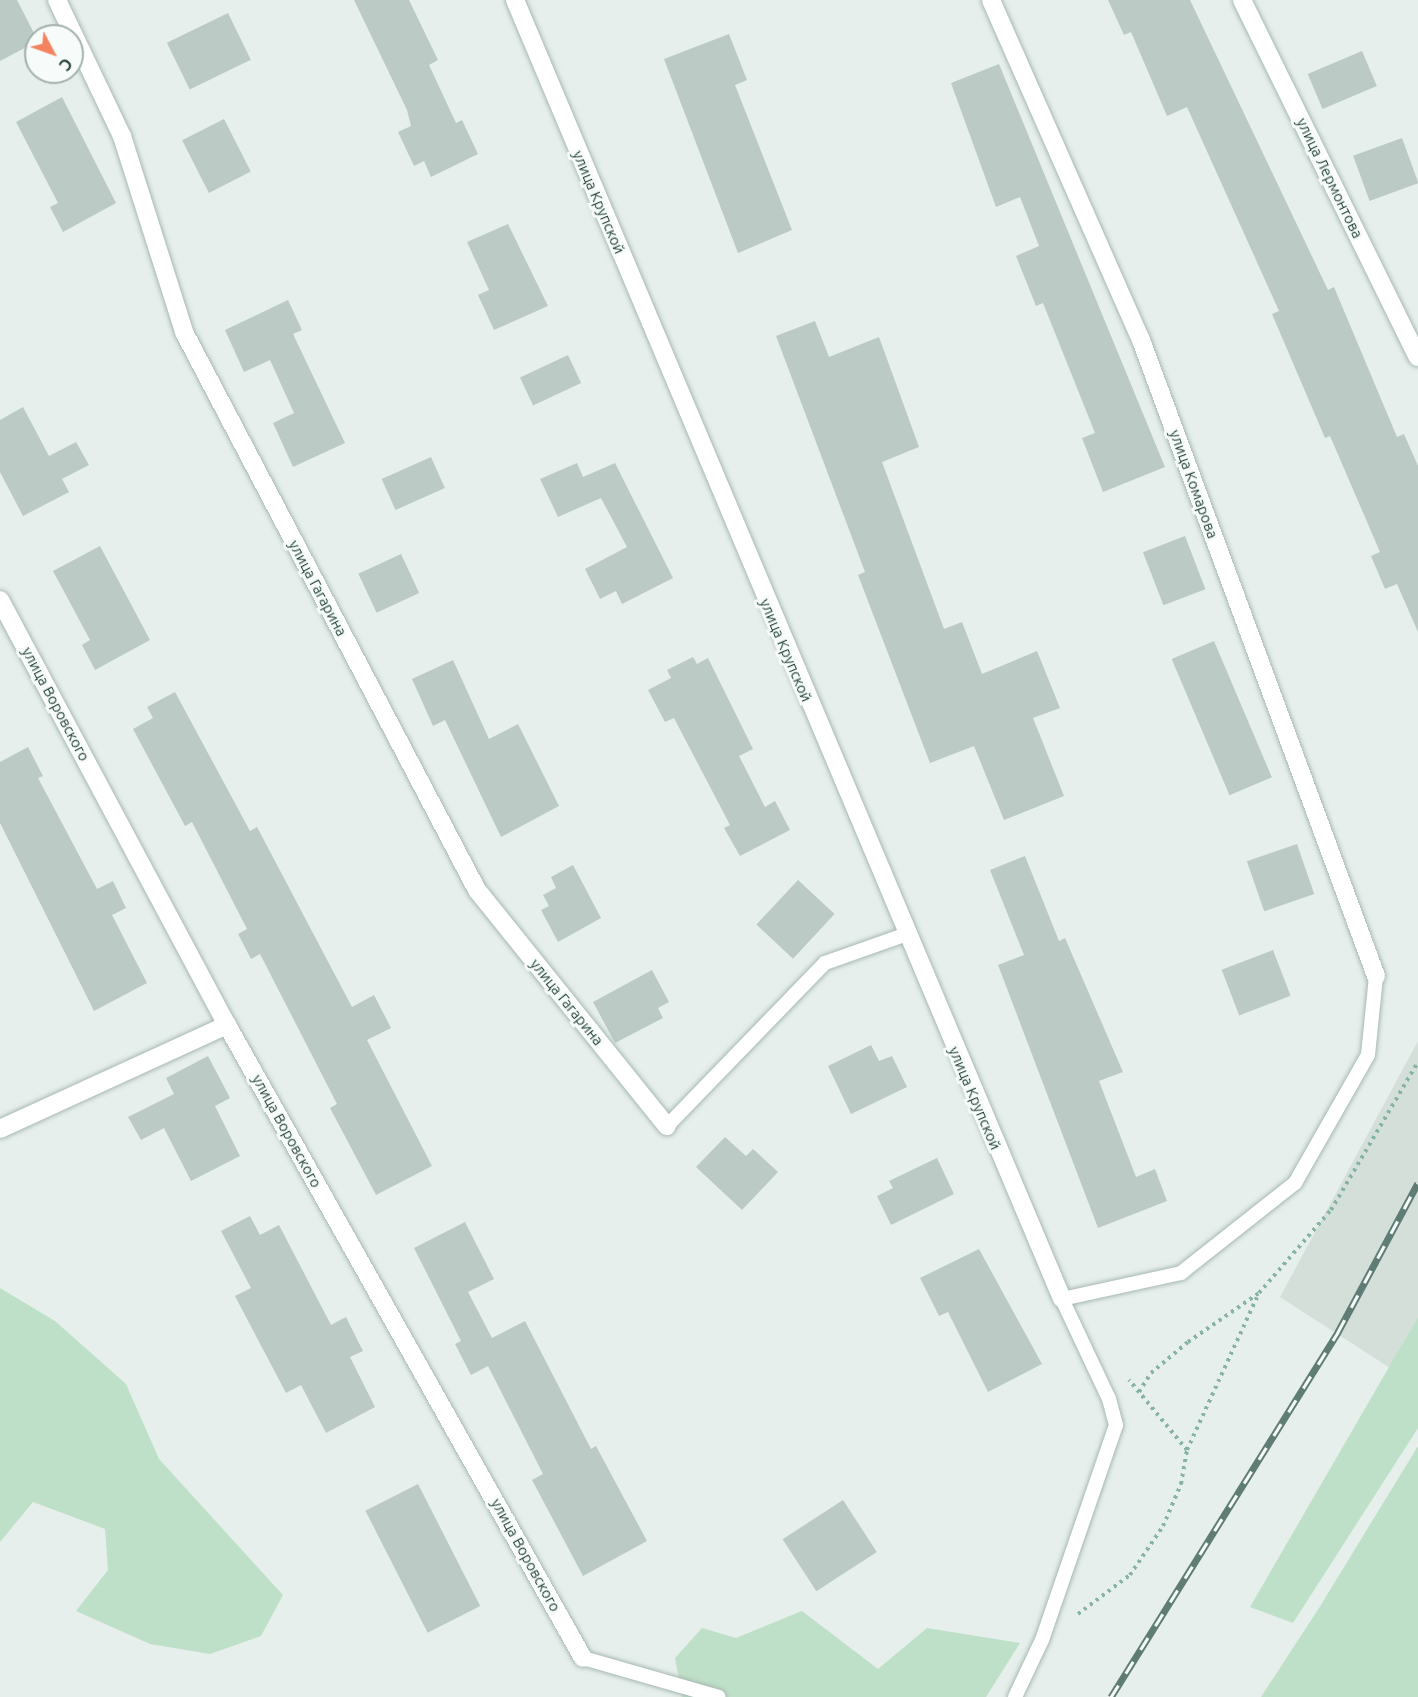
<!DOCTYPE html>
<html>
<head>
<meta charset="utf-8">
<style>
	body { margin:0 }
	#map { position:relative; width:1418px; height:1697px; overflow:hidden; background:#e6efeb; font-family:Ubuntu,sans-serif }
	div>[style] { position:absolute }
	.built>* { inset:0; background:#d4dfda }
	.green>* { inset:0; background:#bfe0c8 }
	.building>* { inset:0; background:#bbcac4; transform-origin:0 0 }
	.path>* { height:4px; margin-top:-2px; transform-origin:0; background:repeating-linear-gradient(90deg,#86b3a5 0 3px,transparent 0 7.5px) }
	.roads { filter:drop-shadow(0 0 2px #a8b8b2) drop-shadow(0 0 2px #a8b8b2) }
	.lane>* { height:14px; margin:-7px; padding:0 7px; transform-origin:7px; border-radius:7px; background:#fff }
	.street>* { height:18px; margin:-9px; padding:0 9px; transform-origin:9px; border-radius:9px; background:#fff }
	.rail>* { height:7px; margin-top:-3.5px; transform-origin:0; background:repeating-linear-gradient(90deg,#f7fbf9 0 14px,#5f7d75 0 28px); box-sizing:border-box; border-block:2px solid #5f7d75 }
	span { translate:-50% -50%; white-space:nowrap; text-align:center; line-height:1.15; -webkit-text-stroke:6px #f7fbf9; paint-order:stroke }
	.street-label { font-size:15px; color:#24423a }
	.north { position:absolute; left:24px; top:24px; width:60px; height:60px; box-sizing:border-box; background:#f7fbf9; border:2px solid #a3b1ad; border-radius:50%; rotate:131deg; font-size:16px; font-weight:700; line-height:24px; text-align:center; color:#24423a }
	.north::after { content:''; display:block; margin:auto; width:21px; height:27px; background:#f4845f; clip-path:polygon(50% 0,100% 100%,50% 72%,0 100%) }
</style>
</head>
<body>
<div id="map">
	<div class="built">
		<i style="clip-path:polygon(1418px 1041px,1418px 1317px,1390px 1368px,1280px 1297px)"></i>
	</div>
	<div class="green">
		<i style="clip-path:polygon(0 1288px,55px 1321px,126px 1384px,159px 1459px,283px 1595px,261px 1636px,210px 1654px,150px 1644px,76px 1611px,108px 1570px,105px 1529px,33px 1502px,0 1542px)"></i>
		<i style="clip-path:polygon(1418px 1317px,1418px 1428px,1293px 1623px,1250px 1607px)"></i>
		<i style="clip-path:polygon(1418px 1446px,1418px 1697px,1261px 1697px,1319px 1608px)"></i>
		<i style="clip-path:polygon(802px 1611px,878px 1669px,927px 1628px,1020px 1643px,986px 1697px,682px 1697px,675px 1658px,702px 1628px,736px 1638px)"></i>
	</div>
	<div class="building">
		<i style="clip-path:polygon(0 0,17px 0,36px 37px,36px 42px,0 61px)"></i>
		<i style="clip-path:polygon(354px 0,409px 0,438px 60px,429px 65px,456px 123px,462px 120px,478px 154px,431px 177px,424px 161px,414px 166px,398px 132px,411px 126px,407px 110px)"></i>
		<i style="clip-path:polygon(1108px 0,1190px 0,1328px 290px,1334px 287px,1397px 437px,1404px 434px,1418px 466px,1418px 632px,1397px 584px,1385px 589px,1371px 556px,1380px 552px,1330px 436px,1325px 438px,1272px 314px,1279px 311px,1187px 107px,1167px 116px,1131px 32px,1124px 35px)"></i>
		<i style="left:228px;top:13px;width:52px;height:68px;rotate:64deg"></i>
		<i style="clip-path:polygon(729px 34px,747px 80px,735px 85px,792px 230px,738px 253px,664px 59px)"></i>
		<i style="left:1362px;top:51px;width:38px;height:59px;rotate:67deg"></i>
		<i style="clip-path:polygon(999px 64px,1165px 467px,1103px 492px,1082px 438px,1095px 433px,1043px 303px,1036px 306px,1016px 256px,1039px 246px,1020px 197px,996px 207px,951px 83px)"></i>
		<i style="clip-path:polygon(62px 97px,116px 203px,63px 232px,50px 207px,58px 203px,16px 122px)"></i>
		<i style="left:224px;top:119px;width:59px;height:47px;rotate:63deg"></i>
		<i style="left:1402px;top:138px;width:48px;height:52px;rotate:70deg"></i>
		<i style="clip-path:polygon(508px 224px,548px 306px,494px 330px,478px 295px,489px 290px,467px 242px)"></i>
		<i style="clip-path:polygon(288px 300px,302px 330px,293px 334px,345px 443px,293px 467px,273px 423px,294px 413px,270px 360px,244px 372px,225px 330px)"></i>
		<i style="clip-path:polygon(815px 321px,829px 357px,879px 337px,919px 447px,882px 462px,944px 629px,962px 622px,982px 674px,1037px 651px,1060px 708px,1033px 718px,1064px 796px,1004px 820px,974px 746px,930px 763px,858px 575px,865px 572px,776px 336px)"></i>
		<i style="left:568px;top:355px;width:31px;height:53px;rotate:65deg"></i>
		<i style="clip-path:polygon(23px 407px,49px 456px,76px 442px,89px 465px,62px 479px,69px 492px,23px 516px,0 472px,0 420px)"></i>
		<i style="left:431px;top:457px;width:34px;height:54px;rotate:66deg"></i>
		<i style="clip-path:polygon(577px 463px,583px 477px,615px 463px,673px 578px,622px 604px,616px 591px,600px 599px,585px 569px,627px 547px,601px 498px,558px 517px,540px 479px)"></i>
		<i style="left:1185px;top:536px;width:57px;height:45px;rotate:69deg"></i>
		<i style="clip-path:polygon(100px 546px,150px 640px,95px 670px,82px 645px,90px 640px,53px 571px)"></i>
		<i style="left:401px;top:554px;width:43px;height:47px;rotate:65deg"></i>
		<i style="left:1214px;top:641px;width:148px;height:46px;rotate:67deg"></i>
		<i style="clip-path:polygon(693px 657px,697px 664px,708px 658px,753px 749px,739px 756px,765px 807px,775px 801px,790px 830px,740px 856px,724px 828px,730px 825px,674px 718px,665px 722px,648px 690px,671px 678px,667px 670px)"></i>
		<i style="clip-path:polygon(453px 660px,489px 739px,518px 724px,559px 806px,501px 837px,445px 720px,433px 726px,412px 679px)"></i>
		<i style="clip-path:polygon(175px 692px,250px 831px,257px 827px,352px 1007px,374px 995px,391px 1028px,367px 1040px,432px 1166px,376px 1195px,330px 1108px,337px 1104px,260px 954px,251px 959px,238px 934px,247px 929px,192px 822px,185px 826px,133px 729px,153px 718px,147px 707px)"></i>
		<i style="clip-path:polygon(28px 747px,43px 776px,38px 778px,97px 889px,113px 881px,126px 908px,112px 915px,147px 983px,94px 1011px,0 823px,0 762px)"></i>
		<i style="left:1297px;top:844px;width:53px;height:53px;rotate:71deg"></i>
		<i style="clip-path:polygon(1025px 856px,1059px 941px,1065px 938px,1123px 1072px,1099px 1081px,1136px 1177px,1155px 1169px,1167px 1201px,1098px 1228px,998px 965px,1024px 955px,990px 870px)"></i>
		<i style="clip-path:polygon(573px 865px,601px 918px,558px 942px,541px 910px,549px 906px,543px 895px,556px 888px,551px 877px)"></i>
		<i style="left:798px;top:880px;width:50px;height:61px;rotate:43deg"></i>
		<i style="left:1273px;top:950px;width:49px;height:55px;rotate:69deg"></i>
		<i style="clip-path:polygon(652px 970px,669px 1002px,658px 1008px,663px 1018px,615px 1043px,593px 1002px)"></i>
		<i style="clip-path:polygon(871px 1045px,879px 1061px,892px 1056px,907px 1087px,851px 1114px,828px 1066px)"></i>
		<i style="clip-path:polygon(208px 1056px,230px 1098px,215px 1106px,240px 1156px,191px 1181px,164px 1128px,141px 1140px,128px 1117px,174px 1094px,166px 1078px)"></i>
		<i style="clip-path:polygon(725px 1137px,746px 1156px,753px 1149px,778px 1172px,742px 1210px,696px 1167px)"></i>
		<i style="clip-path:polygon(937px 1158px,954px 1194px,891px 1225px,877px 1196px,893px 1188px,889px 1181px)"></i>
		<i style="clip-path:polygon(250px 1216px,260px 1235px,279px 1225px,331px 1325px,346px 1317px,363px 1351px,350px 1357px,375px 1407px,326px 1433px,301px 1385px,286px 1393px,235px 1296px,251px 1288px,221px 1231px)"></i>
		<i style="clip-path:polygon(465px 1222px,494px 1279px,468px 1292px,492px 1338px,525px 1321px,591px 1449px,596px 1446px,647px 1541px,583px 1576px,532px 1480px,543px 1474px,488px 1366px,471px 1375px,455px 1344px,461px 1341px,414px 1248px)"></i>
		<i style="clip-path:polygon(979px 1249px,1042px 1364px,988px 1392px,948px 1312px,939px 1316px,920px 1278px)"></i>
		<i style="left:418px;top:1484px;width:137px;height:59px;rotate:63deg"></i>
		<i style="left:843px;top:1500px;width:62px;height:72px;rotate:57deg"></i>
	</div>
	<div class="path">
		<i style="left:1139px;top:1392px;width:22px;rotate:-58deg"></i>
		<i style="left:1151px;top:1373px;width:48px;rotate:-40deg"></i>
		<i style="left:1188px;top:1342px;width:86px;rotate:-34.6deg"></i>
		<i style="left:1259px;top:1293px;width:110px;rotate:-49.1deg"></i>
		<i style="left:1331px;top:1210px;width:172px;rotate:-59.6deg"></i>
		<i style="left:1187px;top:1450px;width:170px;rotate:-65.4deg"></i>
		<i style="left:1078px;top:1614px;width:65px;rotate:-36.9deg"></i>
		<i style="left:1130px;top:1575px;width:59px;rotate:-56deg"></i>
		<i style="left:1163px;top:1526px;width:46px;rotate:-66.8deg"></i>
		<i style="left:1181px;top:1484px;width:35px;rotate:-80deg"></i>
		<i style="left:1187px;top:1450px;width:91px;rotate:-129.6deg"></i>
	</div>
	<div class="roads">
		<div class="lane">
			<i style="left:667px;top:1126px;width:227px;rotate:-45.9deg"></i>
			<i style="left:825px;top:963px;width:84px;rotate:-19.5deg"></i>
			<i style="left:583px;top:1658px;width:141px;rotate:16deg"></i>
			<i style="left:1015px;top:1697px;width:63px;rotate:-64.7deg"></i>
			<i style="left:1042px;top:1640px;width:227px;rotate:-71deg"></i>
			<i style="left:1116px;top:1425px;width:27px;rotate:-105deg"></i>
			<i style="left:1109px;top:1399px;width:110px;rotate:-115.2deg"></i>
			<i style="left:1062px;top:1299px;width:122px;rotate:-12.3deg"></i>
			<i style="left:1181px;top:1273px;width:145px;rotate:-38.3deg"></i>
			<i style="left:1295px;top:1183px;width:147px;rotate:-60.3deg"></i>
			<i style="left:1368px;top:1055px;width:79px;rotate:-84.2deg"></i>
		</div>
		<div class="street">
			<i style="left:57px;top:0;width:151px;rotate:64.5deg"></i>
			<i style="left:122px;top:136px;width:206px;rotate:72.4deg"></i>
			<i style="left:184px;top:332px;width:630px;rotate:62.3deg"></i>
			<i style="left:477px;top:890px;width:303px;rotate:51.2deg"></i>
			<i style="left:515px;top:0;width:1409px;rotate:67.16deg"></i>
			<i style="left:991px;top:0;width:372px;rotate:66.2deg"></i>
			<i style="left:1141px;top:340px;width:678px;rotate:69.72deg"></i>
			<i style="left:1242px;top:0;width:398px;rotate:63.8deg"></i>
			<i style="left:0;top:600px;width:482px;rotate:61.9deg"></i>
			<i style="left:227px;top:1025px;width:726px;rotate:60.65deg"></i>
			<i style="left:0;top:1129px;width:250px;rotate:-24.6deg"></i>
		</div>
	</div>
	<div class="rail">
		<i style="left:1111px;top:1697px;width:430px;rotate:-58.1deg"></i>
		<i style="left:1338px;top:1332px;width:169px;rotate:-61.8deg"></i>
	</div>
	<div class="street-label">
		<span style="left:1330px;top:178px;rotate:64deg">улица Лермонтова</span>
		<span style="left:599px;top:202px;rotate:67deg">улица Крупской</span>
		<span style="left:1194px;top:484px;rotate:70deg">улица Комарова</span>
		<span style="left:318px;top:588px;rotate:62deg">улица Гагарина</span>
		<span style="left:786px;top:650px;rotate:67deg">улица Крупской</span>
		<span style="left:56px;top:704px;rotate:62deg">улица Воровского</span>
		<span style="left:567px;top:1002px;rotate:51deg">улица Гагарина</span>
		<span style="left:975px;top:1098px;rotate:67deg">улица Крупской</span>
		<span style="left:287px;top:1131px;rotate:61deg">улица Воровского</span>
		<span style="left:526px;top:1555px;rotate:61deg">улица Воровского</span>
	</div>
	<div class="north">С</div>
</div>
</body>
</html>
